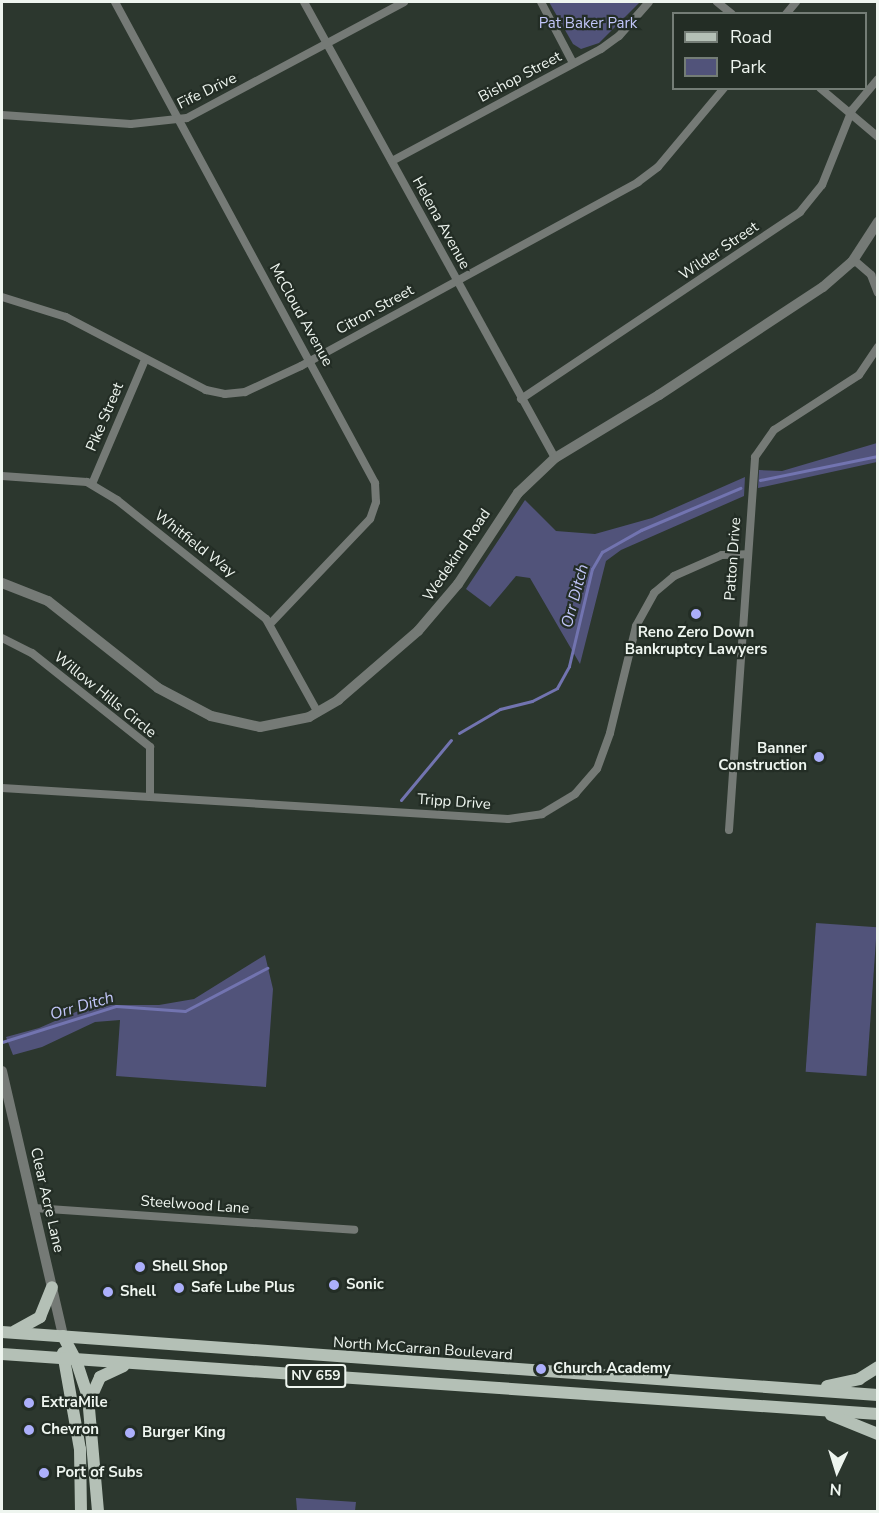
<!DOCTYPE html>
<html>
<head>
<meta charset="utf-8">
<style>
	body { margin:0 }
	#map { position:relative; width:879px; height:1513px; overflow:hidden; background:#2c372e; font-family:"Nunito Sans",sans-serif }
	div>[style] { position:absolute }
	.green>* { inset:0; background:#51537a; transform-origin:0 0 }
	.stream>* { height:3px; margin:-1.5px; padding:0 1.5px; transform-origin:1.5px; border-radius:1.5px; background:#7274b0 }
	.minor>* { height:8px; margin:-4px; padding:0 4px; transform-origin:4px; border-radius:4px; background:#757a76 }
	.tertiary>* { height:10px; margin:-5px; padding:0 5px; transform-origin:5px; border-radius:5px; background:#757a76 }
	.primary>* { height:12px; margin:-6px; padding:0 6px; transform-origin:6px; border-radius:6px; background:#b4c0b6 }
	.dots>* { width:16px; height:16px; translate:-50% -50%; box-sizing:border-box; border:3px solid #232d25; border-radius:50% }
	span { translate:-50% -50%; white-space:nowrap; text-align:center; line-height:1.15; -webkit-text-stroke:4.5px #232d25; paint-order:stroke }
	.shield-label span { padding:2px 4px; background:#232d25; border:2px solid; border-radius:4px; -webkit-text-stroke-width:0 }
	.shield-label { font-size:14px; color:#eef5ef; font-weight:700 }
	.park-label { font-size:15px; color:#c2c6fa }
	.street-label { font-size:15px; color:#eef5ef }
	.poi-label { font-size:15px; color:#eef5ef; font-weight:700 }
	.right { translate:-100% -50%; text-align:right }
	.left { translate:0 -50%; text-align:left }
	.water-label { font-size:16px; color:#c2c6f9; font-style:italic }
	.frame { position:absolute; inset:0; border:3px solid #eef5ef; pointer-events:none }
	.legend { position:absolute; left:672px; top:12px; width:195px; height:78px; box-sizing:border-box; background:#232d25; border:2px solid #747d76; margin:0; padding:8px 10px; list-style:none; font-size:18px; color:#eef5ef }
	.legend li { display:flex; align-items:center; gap:12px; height:30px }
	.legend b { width:30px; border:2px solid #747d76 }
	.north { position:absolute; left:807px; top:1441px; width:60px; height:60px; -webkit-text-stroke:4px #232d25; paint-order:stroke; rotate:184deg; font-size:16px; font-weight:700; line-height:24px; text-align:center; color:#eef5ef }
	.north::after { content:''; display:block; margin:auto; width:21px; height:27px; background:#eef5ef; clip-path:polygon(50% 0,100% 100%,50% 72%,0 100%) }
</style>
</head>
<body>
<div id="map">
	<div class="green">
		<i style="clip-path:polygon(549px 2px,640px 2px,599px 43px,581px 49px,573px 44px)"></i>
		<i style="clip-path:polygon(877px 443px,877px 462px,758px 488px,759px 470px,782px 471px)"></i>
		<i style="clip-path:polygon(745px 477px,744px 496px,621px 550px,606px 561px,580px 664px,530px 578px,516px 576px,490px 607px,466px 589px,525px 500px,556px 531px,595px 534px,652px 518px)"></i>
		<i style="left:816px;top:923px;width:61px;height:149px;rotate:4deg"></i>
		<i style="clip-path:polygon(265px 955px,273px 989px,266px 1087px,116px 1076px,120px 1020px,95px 1022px,42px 1047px,13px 1055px,6px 1037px,39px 1028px,92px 1005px,159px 1005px,194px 999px)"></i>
		<i style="clip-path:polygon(296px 1498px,356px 1502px,355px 1511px,297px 1511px)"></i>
	</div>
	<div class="stream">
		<i style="left:760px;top:480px;width:120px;rotate:-11.5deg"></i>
		<i style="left:459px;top:733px;width:48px;rotate:-30.3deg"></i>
		<i style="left:500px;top:709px;width:33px;rotate:-14deg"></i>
		<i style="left:532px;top:701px;width:28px;rotate:-27deg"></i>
		<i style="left:557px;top:688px;width:25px;rotate:-61deg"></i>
		<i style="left:569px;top:666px;width:100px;rotate:-76.7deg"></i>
		<i style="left:592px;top:569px;width:20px;rotate:-60deg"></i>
		<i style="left:602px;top:552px;width:45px;rotate:-29.4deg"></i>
		<i style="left:641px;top:530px;width:108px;rotate:-23deg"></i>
		<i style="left:401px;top:800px;width:78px;rotate:-50.2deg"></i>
		<i style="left:2px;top:1042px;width:120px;rotate:-17.5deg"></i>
		<i style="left:116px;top:1006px;width:69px;rotate:4.1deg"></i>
		<i style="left:185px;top:1011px;width:93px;rotate:-27.7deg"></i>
	</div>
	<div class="minor">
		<i style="left:115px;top:2px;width:547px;rotate:61.61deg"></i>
		<i style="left:375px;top:483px;width:19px;rotate:87deg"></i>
		<i style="left:376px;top:502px;width:18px;rotate:109deg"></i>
		<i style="left:370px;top:519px;width:145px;rotate:133.6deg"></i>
		<i style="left:304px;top:2px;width:521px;rotate:61.17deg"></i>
		<i style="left:541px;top:2px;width:69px;rotate:62.3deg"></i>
		<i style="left:717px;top:2px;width:19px;rotate:39deg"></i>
		<i style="left:786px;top:14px;width:16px;rotate:-50deg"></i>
		<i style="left:820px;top:88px;width:76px;rotate:40.2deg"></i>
		<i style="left:2px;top:115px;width:129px;rotate:4deg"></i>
		<i style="left:131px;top:124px;width:56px;rotate:-6.1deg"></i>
		<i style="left:187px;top:118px;width:246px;rotate:-28.1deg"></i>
		<i style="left:392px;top:161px;width:237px;rotate:-28.2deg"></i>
		<i style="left:601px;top:49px;width:22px;rotate:-36deg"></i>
		<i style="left:619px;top:36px;width:45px;rotate:-48.6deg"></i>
		<i style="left:854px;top:260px;width:23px;rotate:41deg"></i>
		<i style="left:871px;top:275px;width:19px;rotate:69deg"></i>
		<i style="left:2px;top:297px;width:67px;rotate:17.4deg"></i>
		<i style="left:66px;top:317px;width:158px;rotate:27.5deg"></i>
		<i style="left:206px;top:390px;width:19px;rotate:12deg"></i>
		<i style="left:225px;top:394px;width:20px;rotate:-6deg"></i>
		<i style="left:245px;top:392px;width:62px;rotate:-24.9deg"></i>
		<i style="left:301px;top:366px;width:384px;rotate:-28.6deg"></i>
		<i style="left:638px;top:182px;width:25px;rotate:-37deg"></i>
		<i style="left:658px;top:167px;width:103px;rotate:-50.1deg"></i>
		<i style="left:521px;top:399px;width:336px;rotate:-33.8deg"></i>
		<i style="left:800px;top:212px;width:35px;rotate:-51deg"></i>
		<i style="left:822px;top:185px;width:81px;rotate:-68.2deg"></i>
		<i style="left:852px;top:110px;width:40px;rotate:-50deg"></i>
		<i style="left:2px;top:476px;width:85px;rotate:4deg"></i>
		<i style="left:87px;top:482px;width:35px;rotate:31deg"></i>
		<i style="left:117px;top:500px;width:191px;rotate:38.6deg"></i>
		<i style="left:266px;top:619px;width:107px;rotate:61deg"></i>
		<i style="left:92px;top:484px;width:135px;rotate:-66.9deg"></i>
		<i style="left:2px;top:638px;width:34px;rotate:27deg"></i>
		<i style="left:32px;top:653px;width:151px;rotate:38.5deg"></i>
		<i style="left:150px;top:747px;width:50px;rotate:90deg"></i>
		<i style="left:2px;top:788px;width:507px;rotate:3.51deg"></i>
		<i style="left:508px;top:819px;width:34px;rotate:-8deg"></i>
		<i style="left:542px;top:814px;width:39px;rotate:-31deg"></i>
		<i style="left:575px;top:794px;width:33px;rotate:-49deg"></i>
		<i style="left:597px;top:769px;width:38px;rotate:-70deg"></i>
		<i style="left:610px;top:733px;width:110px;rotate:-76.3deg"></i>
		<i style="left:636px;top:626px;width:38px;rotate:-61deg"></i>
		<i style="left:654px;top:593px;width:26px;rotate:-40deg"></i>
		<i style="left:674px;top:576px;width:52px;rotate:-23.6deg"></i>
		<i style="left:722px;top:555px;width:25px;rotate:-2deg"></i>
		<i style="left:729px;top:830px;width:374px;rotate:-86deg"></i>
		<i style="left:755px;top:457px;width:33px;rotate:-55deg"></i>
		<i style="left:774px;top:430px;width:101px;rotate:-32.9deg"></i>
		<i style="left:859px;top:375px;width:34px;rotate:-56deg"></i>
		<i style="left:34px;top:1208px;width:321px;rotate:3.9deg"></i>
	</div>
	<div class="tertiary">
		<i style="left:2px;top:583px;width:49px;rotate:21.4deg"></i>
		<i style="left:48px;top:601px;width:140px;rotate:38.3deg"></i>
		<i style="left:158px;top:688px;width:60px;rotate:27.8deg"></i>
		<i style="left:211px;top:716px;width:50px;rotate:12.7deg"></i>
		<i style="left:260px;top:727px;width:50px;rotate:-11.5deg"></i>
		<i style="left:309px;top:717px;width:34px;rotate:-30deg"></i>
		<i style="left:338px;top:700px;width:106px;rotate:-40.8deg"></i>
		<i style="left:418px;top:631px;width:62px;rotate:-49.6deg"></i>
		<i style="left:458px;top:584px;width:109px;rotate:-56.6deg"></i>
		<i style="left:518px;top:493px;width:51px;rotate:-43.4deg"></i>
		<i style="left:555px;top:458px;width:122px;rotate:-31.2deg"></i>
		<i style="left:659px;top:395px;width:196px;rotate:-33.4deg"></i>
		<i style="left:823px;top:287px;width:38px;rotate:-41deg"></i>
		<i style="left:852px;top:262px;width:48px;rotate:-57deg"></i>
		<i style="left:2px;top:1071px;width:272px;rotate:77deg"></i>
	</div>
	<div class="primary">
		<i style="left:15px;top:1331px;width:29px;rotate:-29deg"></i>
		<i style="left:40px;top:1317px;width:32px;rotate:-68deg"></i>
		<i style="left:2px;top:1332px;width:878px;rotate:4.11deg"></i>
		<i style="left:63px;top:1336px;width:27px;rotate:62deg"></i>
		<i style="left:76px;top:1360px;width:39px;rotate:72deg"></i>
		<i style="left:88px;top:1397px;width:115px;rotate:85deg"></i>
		<i style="left:63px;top:1353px;width:97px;rotate:80deg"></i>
		<i style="left:80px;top:1449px;width:63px;rotate:89.1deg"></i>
		<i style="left:2px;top:1354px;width:878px;rotate:3.92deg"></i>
		<i style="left:827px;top:1386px;width:33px;rotate:-12deg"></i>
		<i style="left:859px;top:1379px;width:22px;rotate:-32deg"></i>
		<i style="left:89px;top:1402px;width:27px;rotate:-66deg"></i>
		<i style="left:100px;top:1377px;width:26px;rotate:-25deg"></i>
		<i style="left:831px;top:1415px;width:51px;rotate:22deg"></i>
	</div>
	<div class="dots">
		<i style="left:696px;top:614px;background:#acaffb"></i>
		<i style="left:819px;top:757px;background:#acaffb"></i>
		<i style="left:140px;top:1267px;background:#acaffb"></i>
		<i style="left:334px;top:1285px;background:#acaffb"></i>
		<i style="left:179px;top:1288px;background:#acaffb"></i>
		<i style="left:108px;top:1292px;background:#acaffb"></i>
		<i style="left:541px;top:1369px;background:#acaffb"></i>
		<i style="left:29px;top:1403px;background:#acaffb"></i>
		<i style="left:29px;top:1430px;background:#acaffb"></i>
		<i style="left:130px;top:1433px;background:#acaffb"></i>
		<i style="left:44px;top:1473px;background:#acaffb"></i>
	</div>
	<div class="shield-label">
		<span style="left:316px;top:1376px">NV 659</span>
	</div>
	<div class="park-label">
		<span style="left:588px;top:24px">Pat Baker Park</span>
	</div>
	<div class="street-label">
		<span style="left:520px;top:77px;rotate:-28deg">Bishop Street</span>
		<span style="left:207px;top:91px;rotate:-26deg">Fife Drive</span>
		<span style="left:441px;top:223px;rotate:61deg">Helena Avenue</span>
		<span style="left:719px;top:251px;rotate:-34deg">Wilder Street</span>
		<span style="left:375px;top:310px;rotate:-29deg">Citron Street</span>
		<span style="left:301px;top:315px;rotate:61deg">McCloud Avenue</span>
		<span style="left:105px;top:417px;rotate:-67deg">Pike Street</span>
		<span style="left:195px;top:544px;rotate:38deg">Whitfield Way</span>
		<span style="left:457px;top:555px;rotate:-56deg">Wedekind Road</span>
		<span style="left:733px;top:559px;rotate:-86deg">Patton Drive</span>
		<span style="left:105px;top:695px;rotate:39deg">Willow Hills Circle</span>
		<span style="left:454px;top:802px;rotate:4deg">Tripp Drive</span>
		<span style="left:47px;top:1200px;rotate:77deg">Clear Acre Lane</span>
		<span style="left:195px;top:1205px;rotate:4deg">Steelwood Lane</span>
		<span style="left:423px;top:1349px;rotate:4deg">North McCarran Boulevard</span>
	</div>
	<div class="poi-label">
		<span style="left:696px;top:641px">Reno Zero Down<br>Bankruptcy Lawyers</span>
		<span class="right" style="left:807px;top:757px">Banner<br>Construction</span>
		<span class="left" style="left:152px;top:1267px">Shell Shop</span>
		<span class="left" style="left:346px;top:1285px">Sonic</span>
		<span class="left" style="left:191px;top:1288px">Safe Lube Plus</span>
		<span class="left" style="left:120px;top:1292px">Shell</span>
		<span class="left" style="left:553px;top:1369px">Church Academy</span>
		<span class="left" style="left:41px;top:1403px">ExtraMile</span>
		<span class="left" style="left:41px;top:1430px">Chevron</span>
		<span class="left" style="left:142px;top:1433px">Burger King</span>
		<span class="left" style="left:56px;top:1473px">Port of Subs</span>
	</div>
	<div class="water-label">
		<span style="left:575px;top:596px;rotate:-75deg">Orr Ditch</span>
		<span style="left:82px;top:1006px;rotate:-16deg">Orr Ditch</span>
	</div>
	<div class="frame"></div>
	<ul class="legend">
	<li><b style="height:8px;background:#b4c0b6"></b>Road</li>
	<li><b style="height:16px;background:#51537a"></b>Park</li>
	</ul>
	<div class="north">N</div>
</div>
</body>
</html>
